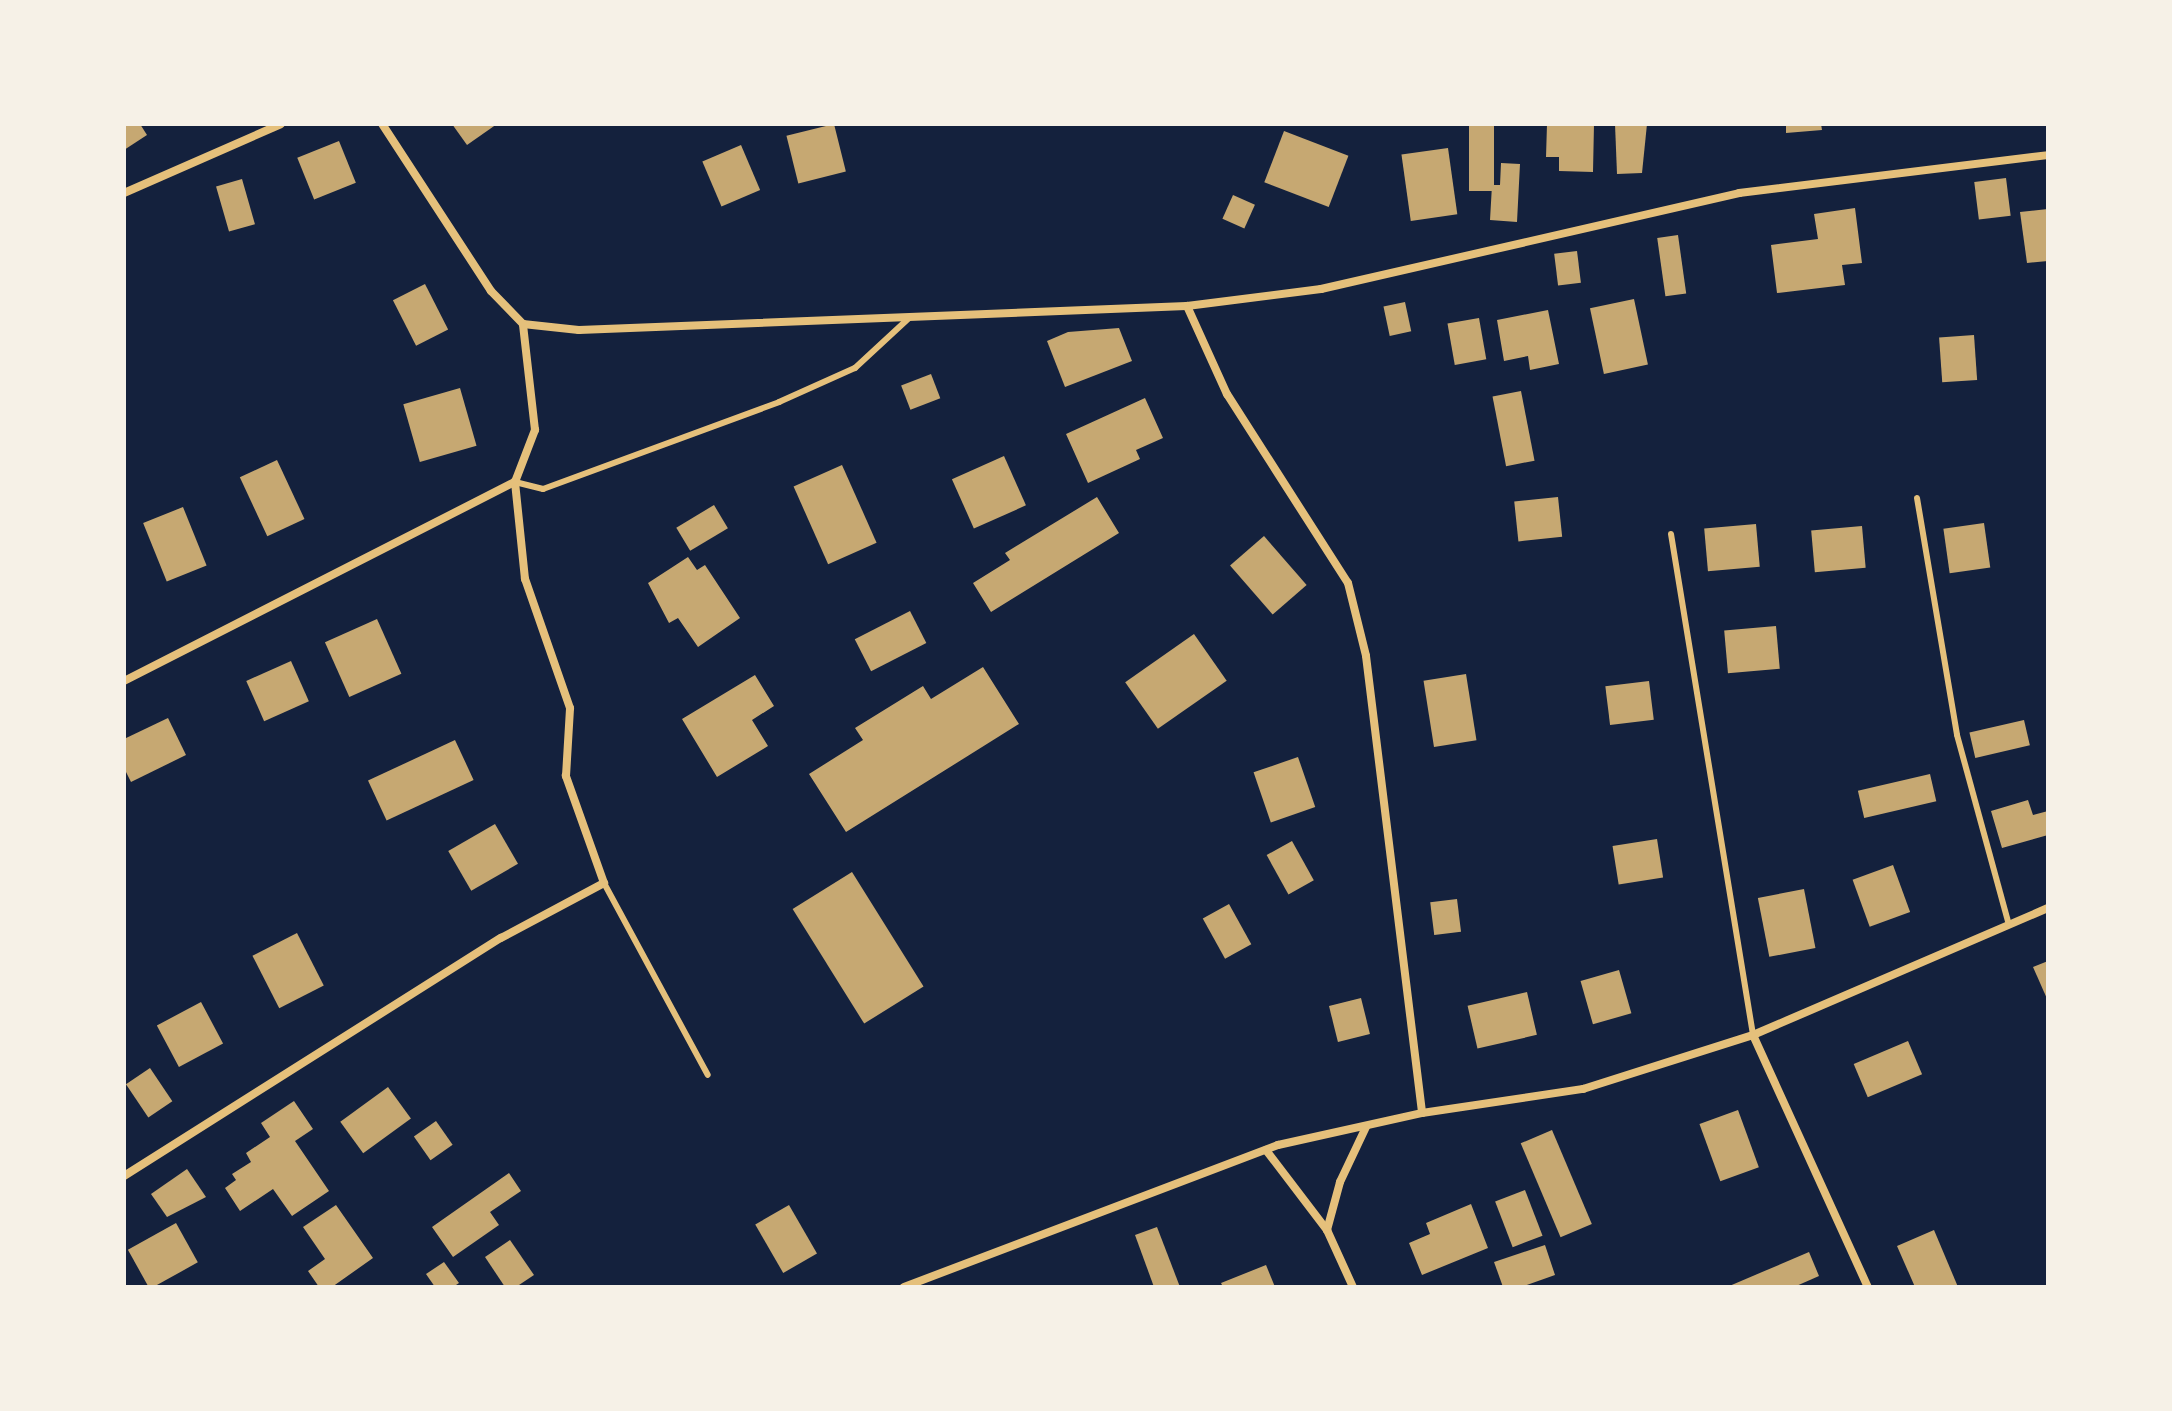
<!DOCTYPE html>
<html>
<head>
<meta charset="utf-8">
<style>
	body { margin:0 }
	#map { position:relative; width:2172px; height:1411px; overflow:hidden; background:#14213d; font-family:Spectral,serif }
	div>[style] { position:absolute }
	.building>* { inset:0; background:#c6a872; transform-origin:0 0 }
	.service>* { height:6px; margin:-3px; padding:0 3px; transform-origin:3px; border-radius:3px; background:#e5c07b }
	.minor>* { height:8px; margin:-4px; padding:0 4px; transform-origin:4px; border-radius:4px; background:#e5c07b }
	span { translate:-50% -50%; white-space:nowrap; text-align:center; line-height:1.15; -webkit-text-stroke:7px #f6f1e7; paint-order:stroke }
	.frame { position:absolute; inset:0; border:126px solid #f6f1e7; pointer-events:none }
</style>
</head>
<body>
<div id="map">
	<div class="building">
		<i style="clip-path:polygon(124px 124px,140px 124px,147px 135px,124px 150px)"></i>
		<i style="clip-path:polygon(452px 124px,497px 124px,467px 145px)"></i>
		<i style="left:834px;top:124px;width:49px;height:49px;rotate:76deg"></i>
		<i style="left:1469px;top:124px;width:25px;height:67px"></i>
		<i style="clip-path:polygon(1547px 124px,1594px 124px,1593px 172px,1559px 171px,1559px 157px,1546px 157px)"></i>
		<i style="clip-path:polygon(1615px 124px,1647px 124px,1642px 173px,1617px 174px)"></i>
		<i style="clip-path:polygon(1786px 124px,1821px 124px,1822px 130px,1786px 133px)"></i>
		<i style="left:1284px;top:131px;width:69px;height:55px;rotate:21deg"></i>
		<i style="left:339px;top:141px;width:45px;height:45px;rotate:68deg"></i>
		<i style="left:741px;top:145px;width:49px;height:42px;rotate:67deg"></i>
		<i style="left:1448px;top:148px;width:67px;height:47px;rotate:82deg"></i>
		<i style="clip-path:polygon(1501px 163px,1520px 164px,1517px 222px,1490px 220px,1492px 185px,1500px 185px)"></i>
		<i style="left:2006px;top:178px;width:38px;height:32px;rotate:83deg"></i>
		<i style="left:242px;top:179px;width:47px;height:27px;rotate:74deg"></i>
		<i style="left:1233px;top:195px;width:24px;height:26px;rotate:24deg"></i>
		<i style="clip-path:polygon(1855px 208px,1862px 263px,1842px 265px,1845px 285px,1777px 293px,1771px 245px,1818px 239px,1814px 214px)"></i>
		<i style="clip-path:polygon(2048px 209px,2048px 261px,2027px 263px,2020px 212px)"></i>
		<i style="left:1678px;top:235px;width:59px;height:21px;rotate:82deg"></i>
		<i style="left:1577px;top:251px;width:32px;height:23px;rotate:83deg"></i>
		<i style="left:425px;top:284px;width:51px;height:36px;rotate:63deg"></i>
		<i style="left:1634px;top:299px;width:67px;height:45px;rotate:78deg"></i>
		<i style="left:1405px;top:302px;width:30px;height:22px;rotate:78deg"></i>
		<i style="clip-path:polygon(1548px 310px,1559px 364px,1530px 370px,1528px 356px,1504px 361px,1497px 320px)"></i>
		<i style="left:1479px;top:318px;width:42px;height:32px;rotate:80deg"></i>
		<i style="clip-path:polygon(1119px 328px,1132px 361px,1065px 387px,1047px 341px,1068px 332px)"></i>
		<i style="left:1974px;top:335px;width:45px;height:35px;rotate:86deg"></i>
		<i style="left:931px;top:374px;width:26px;height:32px;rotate:69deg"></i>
		<i style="left:460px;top:388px;width:60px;height:59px;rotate:74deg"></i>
		<i style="left:1521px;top:391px;width:71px;height:29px;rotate:79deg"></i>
		<i style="clip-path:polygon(1145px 398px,1163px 438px,1136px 450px,1140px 459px,1088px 483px,1066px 434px)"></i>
		<i style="left:1004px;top:456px;width:54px;height:57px;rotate:66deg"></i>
		<i style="left:277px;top:460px;width:65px;height:41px;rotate:65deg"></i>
		<i style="left:842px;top:465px;width:85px;height:53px;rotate:66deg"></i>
		<i style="clip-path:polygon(1097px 497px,1119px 533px,991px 612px,973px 583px,1010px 560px,1005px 553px)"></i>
		<i style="left:1558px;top:497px;width:40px;height:44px;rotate:84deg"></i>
		<i style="left:714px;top:505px;width:27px;height:44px;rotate:59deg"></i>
		<i style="left:183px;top:507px;width:63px;height:43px;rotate:68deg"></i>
		<i style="left:1984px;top:523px;width:45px;height:41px;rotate:82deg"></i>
		<i style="left:1756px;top:524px;width:43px;height:52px;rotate:85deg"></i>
		<i style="left:1862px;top:526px;width:42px;height:51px;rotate:85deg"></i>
		<i style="left:1264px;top:536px;width:65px;height:45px;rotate:49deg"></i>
		<i style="clip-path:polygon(688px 557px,697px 570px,705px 565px,740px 618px,698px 647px,678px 618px,669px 623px,648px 583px)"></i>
		<i style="left:910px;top:611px;width:36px;height:62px;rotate:63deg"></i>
		<i style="left:377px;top:619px;width:60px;height:57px;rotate:66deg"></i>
		<i style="left:1776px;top:626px;width:43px;height:52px;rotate:85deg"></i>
		<i style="left:1194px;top:634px;width:57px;height:84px;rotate:55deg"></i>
		<i style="left:291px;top:661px;width:44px;height:49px;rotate:66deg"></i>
		<i style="clip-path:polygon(983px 667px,1019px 724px,846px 832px,809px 774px,863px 740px,855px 728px,923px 686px,931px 699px)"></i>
		<i style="left:1466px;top:674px;width:67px;height:43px;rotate:81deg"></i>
		<i style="clip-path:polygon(755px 675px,774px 706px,752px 720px,768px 746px,717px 777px,682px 719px)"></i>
		<i style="left:1649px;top:681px;width:39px;height:44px;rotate:83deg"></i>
		<i style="clip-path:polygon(168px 718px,186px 755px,131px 782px,124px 768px,124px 739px)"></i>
		<i style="left:2024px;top:720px;width:26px;height:56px;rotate:77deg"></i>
		<i style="left:455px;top:740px;width:44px;height:96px;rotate:65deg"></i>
		<i style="left:1298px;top:757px;width:53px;height:47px;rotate:71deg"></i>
		<i style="left:1930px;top:774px;width:28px;height:74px;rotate:77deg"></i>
		<i style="clip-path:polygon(2028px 800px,2033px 815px,2048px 811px,2048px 835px,2002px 848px,1991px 811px)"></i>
		<i style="left:495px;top:824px;width:46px;height:54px;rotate:60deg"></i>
		<i style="left:1657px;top:839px;width:39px;height:45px;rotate:81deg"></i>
		<i style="left:1292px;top:841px;width:45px;height:29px;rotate:61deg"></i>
		<i style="left:1893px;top:865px;width:50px;height:43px;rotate:70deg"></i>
		<i style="left:852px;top:872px;width:135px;height:70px;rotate:58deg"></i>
		<i style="left:1804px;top:889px;width:60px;height:47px;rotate:79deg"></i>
		<i style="left:1457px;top:899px;width:33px;height:27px;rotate:83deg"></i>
		<i style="left:1229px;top:904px;width:46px;height:30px;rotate:61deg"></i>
		<i style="left:297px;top:933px;width:59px;height:50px;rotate:63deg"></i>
		<i style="clip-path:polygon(2048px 961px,2048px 1001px,2033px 967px)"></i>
		<i style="left:1619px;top:970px;width:45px;height:40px;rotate:74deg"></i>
		<i style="left:1527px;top:992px;width:44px;height:61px;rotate:77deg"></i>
		<i style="left:1361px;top:998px;width:37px;height:33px;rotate:76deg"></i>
		<i style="left:201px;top:1002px;width:47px;height:50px;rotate:62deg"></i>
		<i style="left:1908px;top:1041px;width:36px;height:59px;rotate:67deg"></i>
		<i style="left:150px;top:1068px;width:40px;height:29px;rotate:56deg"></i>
		<i style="left:388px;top:1087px;width:39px;height:59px;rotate:54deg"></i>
		<i style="clip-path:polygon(294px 1101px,313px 1129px,295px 1141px,329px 1191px,292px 1216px,273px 1189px,240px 1211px,225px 1188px,236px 1180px,232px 1174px,251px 1162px,246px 1153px,270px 1137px,261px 1123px)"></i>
		<i style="left:1738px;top:1110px;width:61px;height:41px;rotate:70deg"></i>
		<i style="left:436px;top:1121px;width:29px;height:27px;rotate:55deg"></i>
		<i style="left:1552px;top:1130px;width:102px;height:34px;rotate:67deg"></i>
		<i style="clip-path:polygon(187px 1169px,206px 1197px,167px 1217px,151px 1194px)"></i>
		<i style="clip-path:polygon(509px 1173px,521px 1191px,490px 1212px,499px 1225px,453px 1257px,432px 1227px)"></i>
		<i style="left:1525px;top:1190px;width:49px;height:32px;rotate:69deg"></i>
		<i style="clip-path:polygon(1471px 1204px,1488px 1248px,1422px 1275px,1409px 1243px,1430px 1234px,1426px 1223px)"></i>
		<i style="clip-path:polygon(336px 1205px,373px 1258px,332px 1287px,319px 1287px,308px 1271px,325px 1259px,303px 1227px)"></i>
		<i style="left:789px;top:1205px;width:56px;height:39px;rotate:60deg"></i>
		<i style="left:176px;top:1223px;width:45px;height:55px;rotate:61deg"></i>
		<i style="clip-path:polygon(1157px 1227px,1180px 1287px,1154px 1287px,1135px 1235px)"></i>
		<i style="clip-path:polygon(1934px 1230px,1958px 1287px,1915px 1287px,1897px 1246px)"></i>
		<i style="clip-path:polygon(510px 1240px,534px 1275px,516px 1287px,505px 1287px,485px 1257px)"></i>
		<i style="clip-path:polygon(1545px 1245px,1555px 1275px,1521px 1287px,1503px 1287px,1494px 1262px)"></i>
		<i style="clip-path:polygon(1809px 1252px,1819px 1276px,1794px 1287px,1727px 1287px)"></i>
		<i style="clip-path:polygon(444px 1262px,459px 1283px,453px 1287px,435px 1287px,426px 1274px)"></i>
		<i style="clip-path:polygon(1266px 1265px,1275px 1287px,1223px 1287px,1221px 1283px)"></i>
	</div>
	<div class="service">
		<i style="left:515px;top:482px;width:29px;rotate:14deg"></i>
		<i style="left:543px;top:489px;width:252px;rotate:-20.2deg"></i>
		<i style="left:779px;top:402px;width:83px;rotate:-24.1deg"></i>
		<i style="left:855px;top:368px;width:74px;rotate:-42.8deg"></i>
		<i style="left:1917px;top:498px;width:240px;rotate:80.4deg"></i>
		<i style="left:1957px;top:735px;width:197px;rotate:74.7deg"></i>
		<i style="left:1671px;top:534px;width:508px;rotate:80.7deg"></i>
		<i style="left:604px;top:883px;width:218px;rotate:61.6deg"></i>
	</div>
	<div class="minor">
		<i style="left:124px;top:193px;width:171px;rotate:-23.7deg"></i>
		<i style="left:1187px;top:306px;width:97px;rotate:65.6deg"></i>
		<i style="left:1227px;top:394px;width:224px;rotate:57.4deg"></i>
		<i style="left:1348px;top:583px;width:75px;rotate:76.1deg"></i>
		<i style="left:1366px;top:656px;width:460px;rotate:83deg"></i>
		<i style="left:523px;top:324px;width:56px;rotate:6.1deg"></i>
		<i style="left:579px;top:330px;width:608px;rotate:-2.26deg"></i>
		<i style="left:1187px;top:306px;width:135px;rotate:-7.2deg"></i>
		<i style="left:1321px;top:289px;width:429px;rotate:-12.9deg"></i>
		<i style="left:1739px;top:193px;width:311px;rotate:-7deg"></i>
		<i style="left:124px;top:681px;width:439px;rotate:-27deg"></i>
		<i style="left:1753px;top:1035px;width:277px;rotate:65.5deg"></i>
		<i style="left:1266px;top:1150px;width:101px;rotate:52.7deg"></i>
		<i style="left:1327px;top:1230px;width:63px;rotate:65.5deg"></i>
		<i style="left:124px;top:1176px;width:446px;rotate:-32.3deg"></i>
		<i style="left:501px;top:938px;width:117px;rotate:-28.1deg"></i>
		<i style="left:604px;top:883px;width:114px;rotate:-109.6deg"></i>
		<i style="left:566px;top:776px;width:68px;rotate:-86.6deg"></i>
		<i style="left:570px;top:708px;width:137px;rotate:-109.2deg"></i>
		<i style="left:525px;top:579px;width:98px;rotate:-95.9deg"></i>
		<i style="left:515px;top:482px;width:56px;rotate:-69deg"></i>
		<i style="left:535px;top:430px;width:107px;rotate:-96.5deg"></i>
		<i style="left:523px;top:324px;width:46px;rotate:-134.1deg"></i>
		<i style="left:491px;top:291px;width:199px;rotate:-123.1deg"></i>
		<i style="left:1327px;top:1230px;width:50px;rotate:-74.8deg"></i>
		<i style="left:1340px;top:1182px;width:61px;rotate:-64.7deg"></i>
		<i style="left:904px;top:1287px;width:400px;rotate:-20.8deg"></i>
		<i style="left:1278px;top:1145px;width:148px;rotate:-12.5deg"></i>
		<i style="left:1422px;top:1113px;width:163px;rotate:-8.5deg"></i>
		<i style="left:1583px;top:1089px;width:178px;rotate:-17.6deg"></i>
		<i style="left:1753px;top:1035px;width:321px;rotate:-23.3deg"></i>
	</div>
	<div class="frame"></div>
</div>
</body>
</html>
